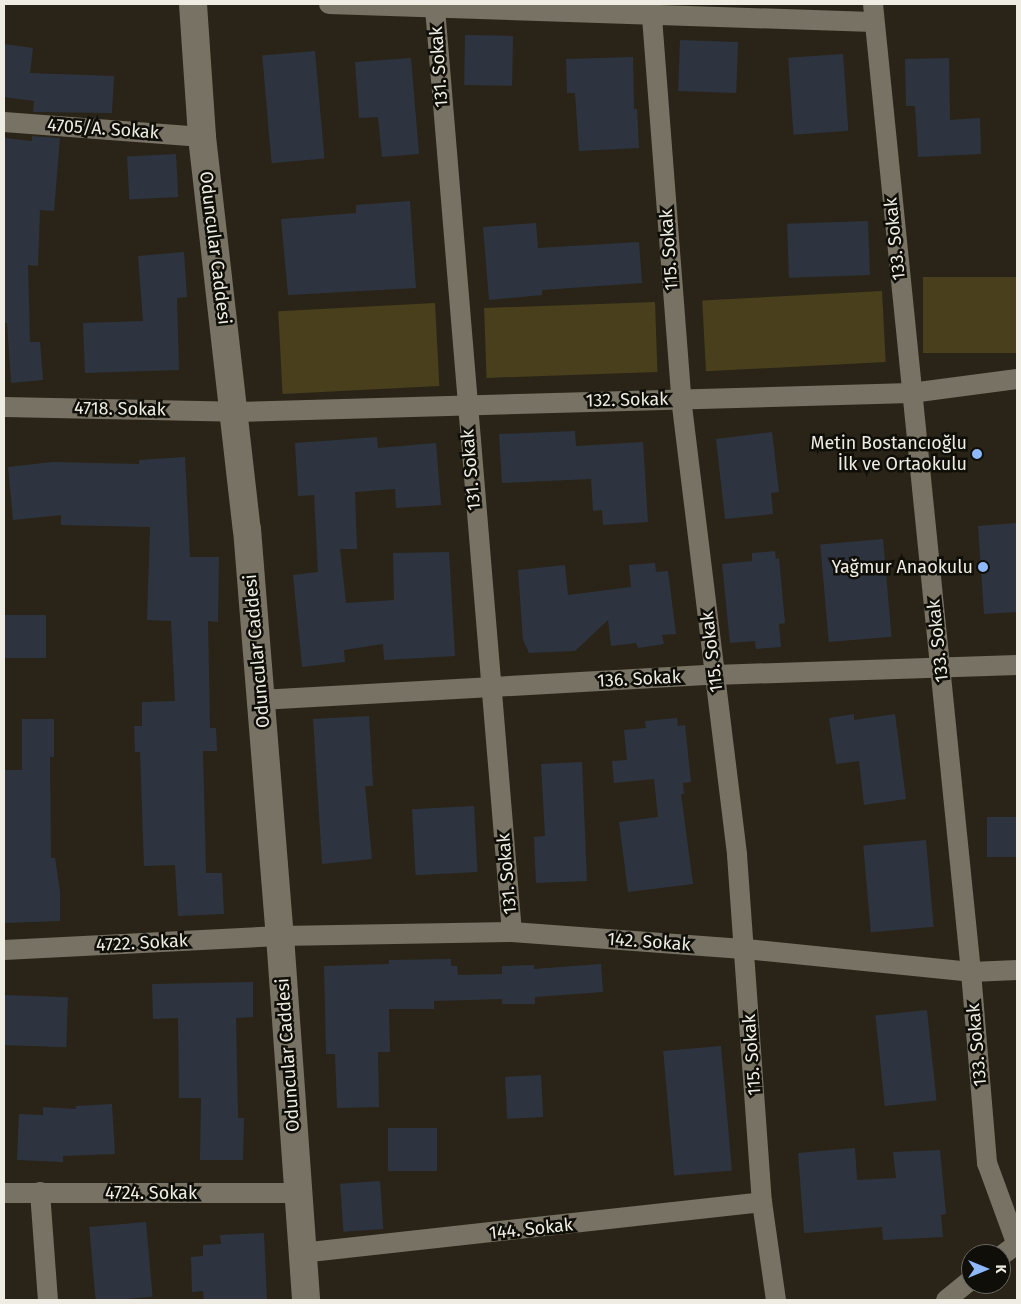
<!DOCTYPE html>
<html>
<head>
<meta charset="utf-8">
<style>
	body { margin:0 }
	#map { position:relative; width:1021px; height:1304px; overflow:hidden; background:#292417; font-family:"Fira Sans",sans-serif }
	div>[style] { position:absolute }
	.green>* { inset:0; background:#493f1c; transform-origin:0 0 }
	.building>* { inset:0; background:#2d3440; transform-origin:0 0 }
	.street>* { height:20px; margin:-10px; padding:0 10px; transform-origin:10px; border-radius:10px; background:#777263 }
	.secondary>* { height:28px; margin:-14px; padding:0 14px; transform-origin:14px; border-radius:14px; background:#777263 }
	.dots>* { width:14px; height:14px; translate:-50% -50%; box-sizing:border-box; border:2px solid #0f0e08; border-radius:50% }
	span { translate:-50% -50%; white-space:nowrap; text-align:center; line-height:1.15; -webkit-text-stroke:5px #0f0e08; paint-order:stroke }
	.street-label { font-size:18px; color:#efece3 }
	.poi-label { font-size:18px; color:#efece3 }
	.right { translate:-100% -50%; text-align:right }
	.frame { position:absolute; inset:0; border:5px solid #efece3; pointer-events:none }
	.north { position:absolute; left:961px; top:1244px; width:50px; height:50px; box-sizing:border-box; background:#0f0e08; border:1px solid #696760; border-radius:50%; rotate:90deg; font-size:14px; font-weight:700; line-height:20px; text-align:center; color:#efece3 }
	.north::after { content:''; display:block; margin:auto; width:18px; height:22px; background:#8eb9fc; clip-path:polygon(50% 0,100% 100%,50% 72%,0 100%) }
</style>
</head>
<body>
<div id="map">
	<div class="green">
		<i style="left:1017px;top:277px;width:76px;height:94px;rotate:90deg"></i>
		<i style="left:882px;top:291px;width:71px;height:180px;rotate:87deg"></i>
		<i style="left:655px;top:302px;width:70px;height:171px;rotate:88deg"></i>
		<i style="left:435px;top:303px;width:83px;height:157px;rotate:87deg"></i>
	</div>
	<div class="building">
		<i style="left:465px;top:35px;width:48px;height:50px;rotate:1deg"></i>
		<i style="left:680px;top:40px;width:58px;height:51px;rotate:2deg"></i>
		<i style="clip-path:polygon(4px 44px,33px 48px,30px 73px,114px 76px,112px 113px,33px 112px,34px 101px,4px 97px)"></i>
		<i style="left:315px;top:51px;width:108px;height:53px;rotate:85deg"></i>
		<i style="left:843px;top:54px;width:77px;height:55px;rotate:86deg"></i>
		<i style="clip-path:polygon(633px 57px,634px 109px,637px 109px,639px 148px,579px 151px,575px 93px,567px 93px,566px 59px)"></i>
		<i style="clip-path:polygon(411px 58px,419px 154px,382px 157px,378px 117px,359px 118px,355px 62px)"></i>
		<i style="clip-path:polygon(949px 58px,950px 120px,980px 118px,981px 154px,918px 157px,915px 106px,906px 106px,905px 59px)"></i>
		<i style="clip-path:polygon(32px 136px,60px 138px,54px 211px,40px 210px,38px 266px,28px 265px,30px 342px,40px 342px,43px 380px,11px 383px,7px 323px,4px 323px,4px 138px,32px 141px)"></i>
		<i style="left:176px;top:154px;width:43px;height:49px;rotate:87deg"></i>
		<i style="clip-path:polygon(410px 201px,416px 288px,288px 295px,281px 219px,356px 213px,356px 205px)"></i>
		<i style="left:868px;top:221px;width:54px;height:81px;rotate:88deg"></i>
		<i style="clip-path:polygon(536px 223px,538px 248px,639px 242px,642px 283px,542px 290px,542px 295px,489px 300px,483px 227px)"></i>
		<i style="clip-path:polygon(184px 252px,187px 297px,177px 298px,179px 370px,85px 373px,83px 323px,143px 321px,138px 256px)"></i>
		<i style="clip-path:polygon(575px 431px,576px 446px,643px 442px,648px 522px,603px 525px,602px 510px,593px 511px,591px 479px,502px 483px,499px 434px)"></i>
		<i style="clip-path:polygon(772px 432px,779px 492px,771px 493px,773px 514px,725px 519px,716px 439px)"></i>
		<i style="clip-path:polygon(377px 437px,378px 448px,436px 443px,441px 505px,396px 508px,395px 489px,355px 492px,357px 549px,340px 549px,346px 603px,394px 600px,393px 553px,449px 552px,455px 656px,384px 660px,383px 644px,344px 650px,345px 662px,302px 667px,293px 575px,318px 572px,314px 495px,298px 496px,295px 443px)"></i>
		<i style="clip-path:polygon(185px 457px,190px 557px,219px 557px,218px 622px,208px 621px,210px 728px,216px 728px,217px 751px,203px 751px,206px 873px,222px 873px,224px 914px,178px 916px,175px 865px,144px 866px,140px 752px,135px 752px,134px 726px,142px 726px,142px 702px,175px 701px,171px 621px,147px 620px,150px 527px,61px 525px,61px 515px,13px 520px,8px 467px,53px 462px,139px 464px,139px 460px)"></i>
		<i style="clip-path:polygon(1017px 523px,1017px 612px,984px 614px,978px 526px)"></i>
		<i style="left:883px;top:539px;width:98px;height:63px;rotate:85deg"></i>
		<i style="clip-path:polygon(775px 551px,776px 559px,779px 558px,785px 623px,779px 624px,781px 647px,756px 649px,755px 641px,730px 643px,722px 564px,752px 561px,752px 553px)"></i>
		<i style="clip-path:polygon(655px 563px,656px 572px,668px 571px,676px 634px,662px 635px,664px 644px,638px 648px,636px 643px,611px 646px,608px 620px,575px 651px,529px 653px,523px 640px,518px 570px,565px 565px,568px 595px,631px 587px,629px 565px)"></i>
		<i style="left:46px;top:615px;width:43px;height:42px;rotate:90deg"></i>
		<i style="clip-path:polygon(854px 714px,854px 720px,895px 714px,906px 799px,864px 805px,859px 761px,836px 764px,829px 718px)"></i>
		<i style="clip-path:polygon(369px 716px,373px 786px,365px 786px,372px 859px,322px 864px,313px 719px)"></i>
		<i style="clip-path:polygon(677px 718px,678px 726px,685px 725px,691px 782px,683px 783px,684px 794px,681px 794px,693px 884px,628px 892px,619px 822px,658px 817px,654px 779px,614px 783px,612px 761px,627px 760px,624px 730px,646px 728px,645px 721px)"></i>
		<i style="clip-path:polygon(22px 719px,54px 719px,54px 757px,50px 757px,51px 858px,55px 858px,60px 891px,60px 921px,4px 923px,4px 770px,22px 770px)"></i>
		<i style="clip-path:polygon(582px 762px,587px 881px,536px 883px,534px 837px,545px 836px,541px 764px)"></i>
		<i style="left:474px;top:806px;width:66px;height:62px;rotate:87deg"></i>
		<i style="left:1017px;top:817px;width:40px;height:30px;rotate:90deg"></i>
		<i style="left:926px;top:840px;width:87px;height:63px;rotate:85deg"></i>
		<i style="clip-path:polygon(451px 959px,451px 966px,457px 966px,458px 975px,502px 974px,502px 966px,534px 965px,534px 969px,601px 964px,603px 992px,535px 997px,535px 1004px,502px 1004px,502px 999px,434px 1001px,434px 1009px,389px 1009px,390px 1052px,378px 1052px,379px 1107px,337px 1108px,335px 1054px,326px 1054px,324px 966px,389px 964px,389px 960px)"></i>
		<i style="clip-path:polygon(253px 982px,253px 1017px,236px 1018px,238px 1118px,244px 1118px,243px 1160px,200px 1160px,201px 1098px,179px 1098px,178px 1018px,153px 1019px,152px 984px)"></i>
		<i style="left:4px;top:995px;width:64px;height:50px;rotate:2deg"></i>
		<i style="left:927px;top:1010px;width:91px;height:52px;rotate:84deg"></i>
		<i style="left:721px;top:1046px;width:125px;height:58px;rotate:85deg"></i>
		<i style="left:541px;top:1075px;width:42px;height:36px;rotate:87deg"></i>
		<i style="clip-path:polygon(112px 1104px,115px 1154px,63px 1156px,63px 1162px,17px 1160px,19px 1114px,43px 1115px,43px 1107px,76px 1109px,76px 1106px)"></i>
		<i style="left:437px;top:1128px;width:43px;height:49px;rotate:90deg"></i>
		<i style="clip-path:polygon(855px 1148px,857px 1180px,896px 1178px,893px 1152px,940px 1150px,946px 1214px,941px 1215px,943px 1237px,883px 1240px,882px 1227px,804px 1233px,798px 1153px)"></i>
		<i style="left:380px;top:1181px;width:48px;height:40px;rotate:86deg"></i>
		<i style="left:146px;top:1222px;width:75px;height:57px;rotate:85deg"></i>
		<i style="clip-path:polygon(264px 1233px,267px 1300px,204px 1300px,203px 1291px,192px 1292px,191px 1257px,203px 1256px,203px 1245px,221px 1244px,220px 1235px)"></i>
	</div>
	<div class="street">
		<i style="left:329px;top:4px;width:544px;rotate:1.9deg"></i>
		<i style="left:651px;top:4px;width:395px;rotate:85.6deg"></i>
		<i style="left:681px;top:398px;width:460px;rotate:83deg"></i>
		<i style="left:737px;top:855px;width:348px;rotate:85.9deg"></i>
		<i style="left:762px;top:1202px;width:99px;rotate:81.9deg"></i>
		<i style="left:873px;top:4px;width:973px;rotate:84.22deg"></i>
		<i style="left:971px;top:972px;width:192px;rotate:85.2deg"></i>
		<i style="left:987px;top:1163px;width:87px;rotate:69.9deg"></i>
		<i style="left:435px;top:8px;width:927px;rotate:85.24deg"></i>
		<i style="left:4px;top:122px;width:199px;rotate:4.3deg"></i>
		<i style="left:4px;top:407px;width:232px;rotate:1.2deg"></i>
		<i style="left:236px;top:412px;width:675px;rotate:-1.61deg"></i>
		<i style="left:911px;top:393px;width:107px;rotate:-7.5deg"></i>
		<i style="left:260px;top:700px;width:455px;rotate:-3.2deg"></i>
		<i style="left:714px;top:675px;width:303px;rotate:-1.9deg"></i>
		<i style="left:4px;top:950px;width:276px;rotate:-2.9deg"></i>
		<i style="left:280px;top:936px;width:232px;rotate:-1deg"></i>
		<i style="left:512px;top:932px;width:235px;rotate:4.2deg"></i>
		<i style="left:746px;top:949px;width:226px;rotate:5.8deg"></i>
		<i style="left:971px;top:972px;width:46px;rotate:-2.5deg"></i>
		<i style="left:40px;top:1192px;width:108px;rotate:85.8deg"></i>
		<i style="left:4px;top:1193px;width:294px"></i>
		<i style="left:301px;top:1253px;width:464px;rotate:-6.3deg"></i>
		<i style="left:1001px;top:1256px;width:20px;rotate:-37deg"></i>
		<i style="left:946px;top:1300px;width:32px;rotate:-39deg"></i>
	</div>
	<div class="secondary">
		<i style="left:193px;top:4px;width:133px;rotate:86.1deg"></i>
		<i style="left:202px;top:137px;width:395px;rotate:83.5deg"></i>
		<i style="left:247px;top:529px;width:408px;rotate:85.4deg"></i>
		<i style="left:280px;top:936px;width:365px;rotate:85.9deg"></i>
	</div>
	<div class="dots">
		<i style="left:977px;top:454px;background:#8eb9fc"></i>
		<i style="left:983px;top:567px;background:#8eb9fc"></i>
	</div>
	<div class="street-label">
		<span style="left:439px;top:67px;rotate:-94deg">131. Sokak</span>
		<span style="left:103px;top:129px;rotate:4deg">4705/A. Sokak</span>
		<span style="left:895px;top:239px;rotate:-96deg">133. Sokak</span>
		<span style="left:215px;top:248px;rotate:83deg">Oduncular Caddesi</span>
		<span style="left:669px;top:250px;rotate:-94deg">115. Sokak</span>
		<span style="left:627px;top:400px;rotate:-1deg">132. Sokak</span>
		<span style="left:120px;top:409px;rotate:1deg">4718. Sokak</span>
		<span style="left:471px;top:470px;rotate:-95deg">131. Sokak</span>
		<span style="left:938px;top:641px;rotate:-96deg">133. Sokak</span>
		<span style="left:257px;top:651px;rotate:-95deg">Oduncular Caddesi</span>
		<span style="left:712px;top:652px;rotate:-97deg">115. Sokak</span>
		<span style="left:639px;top:679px;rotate:-3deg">136. Sokak</span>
		<span style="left:507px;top:874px;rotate:-95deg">131. Sokak</span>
		<span style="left:649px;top:942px;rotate:4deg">142. Sokak</span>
		<span style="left:142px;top:943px;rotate:-3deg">4722. Sokak</span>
		<span style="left:977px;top:1045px;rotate:-95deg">133. Sokak</span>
		<span style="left:288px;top:1055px;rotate:-94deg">Oduncular Caddesi</span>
		<span style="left:752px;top:1055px;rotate:-94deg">115. Sokak</span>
		<span style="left:151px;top:1193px">4724. Sokak</span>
		<span style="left:531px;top:1229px;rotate:-6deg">144. Sokak</span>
	</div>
	<div class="poi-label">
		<span class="right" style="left:967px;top:454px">Metin Bostancıoğlu<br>İlk ve Ortaokulu</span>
		<span class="right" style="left:973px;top:567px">Yağmur Anaokulu</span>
	</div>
	<div class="frame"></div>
	<div class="north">K</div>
</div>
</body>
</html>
